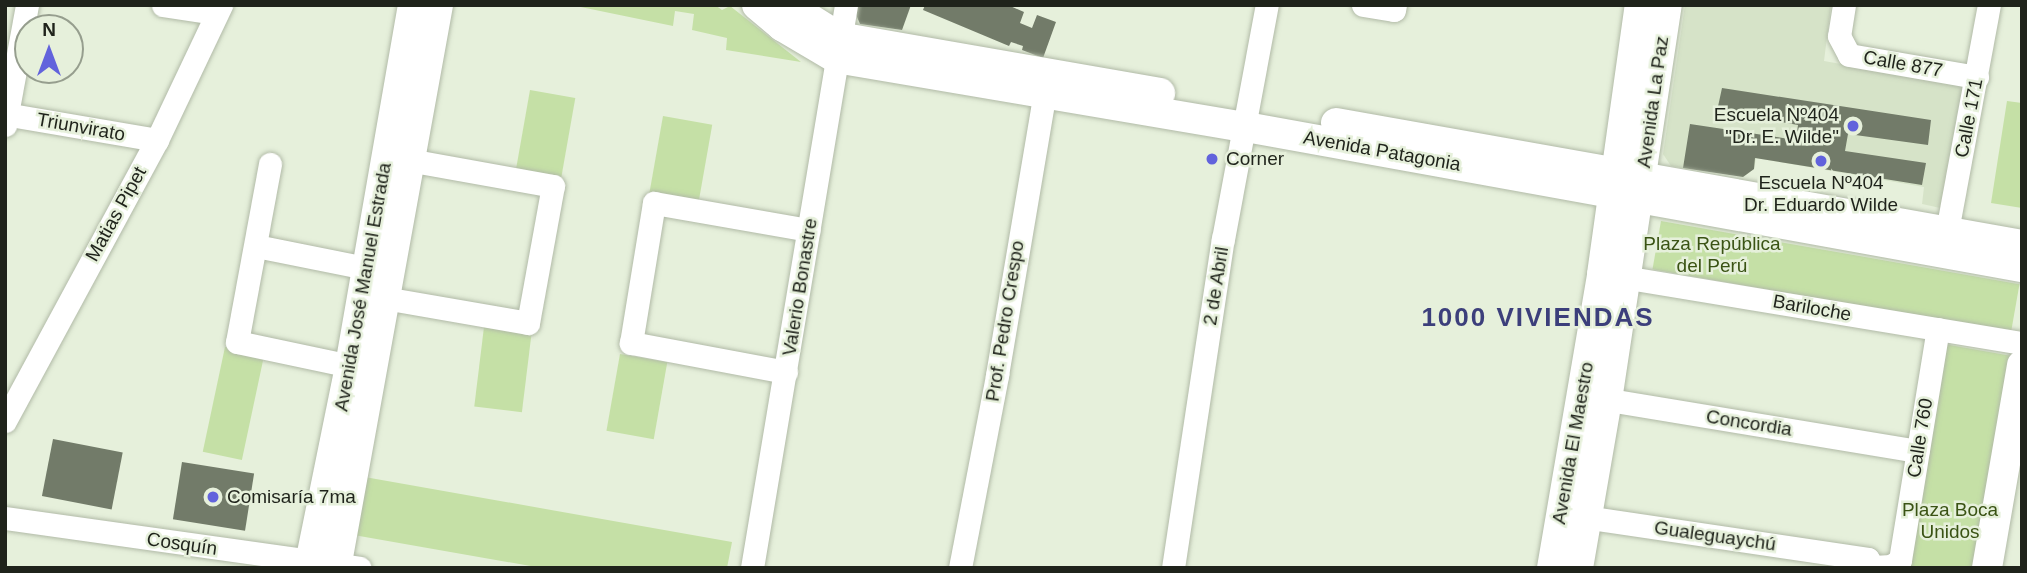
<!DOCTYPE html>
<html>
<head>
<meta charset="utf-8">
<style>
	body { margin:0 }
	#map { position:relative; width:2027px; height:573px; overflow:hidden; background:#e6f0db; font-family:Helvetica,sans-serif }
	div>[style] { position:absolute }
	.built>* { inset:0; background:#d6e3c8 }
	.green>* { inset:0; background:#c5e0a6; transform-origin:0 0 }
	.building>* { inset:0; background:#727b69; transform-origin:0 0 }
	.roads { filter:drop-shadow(0 0 2px #b1baa7) drop-shadow(0 0 2px #b1baa7) }
	.minor>* { height:23px; margin:-11.5px; padding:0 11.5px; transform-origin:11.5px; border-radius:11.5px; background:#fff }
	.major>* { height:30px; margin:-15px; padding:0 15px; transform-origin:15px; border-radius:15px; background:#fff }
	.dots>* { width:19px; height:19px; translate:-50% -50%; box-sizing:border-box; border:4px solid #e6f0db; border-radius:50% }
	span { translate:-50% -50%; white-space:nowrap; text-align:center; line-height:1.15; -webkit-text-stroke:5px #e6f0db; paint-order:stroke }
	.street-label { font-size:19px; color:#1f231b }
	.poi-label { font-size:19px; color:#1f231b }
	.right { translate:-100% -50%; text-align:right }
	.left { translate:0 -50%; text-align:left }
	.park-label { font-size:19px; color:#3a5314 }
	.district-label { font-size:26px; color:#3c3f7b; font-weight:700; letter-spacing:2px }
	.frame { position:absolute; inset:0; border:7px solid #1f231b; pointer-events:none }
	.north { position:absolute; left:14px; top:14px; width:70px; height:70px; box-sizing:border-box; background:#e6f0db; border:2px solid #969e8e; border-radius:50%; rotate:0deg; font-size:19px; font-weight:700; line-height:28px; text-align:center; color:#1f231b }
	.north::after { content:''; display:block; margin:auto; width:24px; height:32px; background:#6263dc; clip-path:polygon(50% 0,100% 100%,50% 72%,0 100%) }
</style>
</head>
<body>
<div id="map">
	<div class="built">
		<i style="clip-path:polygon(1685px 5px,1831px 5px,1824px 61px,1965px 86px,1945px 209px,1922px 204px,1924px 187px,1756px 158px,1754px 169px,1743px 177px,1671px 166px,1663px 154px)"></i>
	</div>
	<div class="green">
		<i style="clip-path:polygon(571px 5px,715px 5px,722px 10px,730px 6px,801px 62px,726px 50px,727px 38px,692px 30px,694px 14px,675px 11px,673px 26px)"></i>
		<i style="left:530px;top:90px;width:46px;height:80px;rotate:10deg"></i>
		<i style="clip-path:polygon(2007px 101px,2022px 103px,2022px 208px,1991px 203px)"></i>
		<i style="left:663px;top:116px;width:50px;height:81px;rotate:10deg"></i>
		<i style="left:1661px;top:221px;width:364px;height:49px;rotate:10deg"></i>
		<i style="left:484px;top:327px;width:48px;height:80px;rotate:7deg"></i>
		<i style="left:1944px;top:344px;width:69px;height:227px;rotate:10deg"></i>
		<i style="left:225px;top:347px;width:40px;height:107px;rotate:12deg"></i>
		<i style="left:620px;top:354px;width:48px;height:78px;rotate:10deg"></i>
		<i style="clip-path:polygon(359px 476px,732px 542px,727px 568px,542px 568px,348px 534px)"></i>
	</div>
	<div class="building">
		<i style="clip-path:polygon(852px 5px,911px 5px,902px 30px,860px 24px)"></i>
		<i style="clip-path:polygon(925px 5px,1008px 5px,1024px 12px,1020px 23px,1032px 28px,1037px 15px,1056px 22px,1043px 58px,1022px 50px,1023px 46px,1011px 42px,1009px 46px,923px 10px)"></i>
		<i style="clip-path:polygon(1722px 88px,1931px 120px,1928px 145px,1848px 134px,1845px 151px,1926px 163px,1922px 185px,1755px 158px,1754px 169px,1743px 177px,1683px 168px,1690px 124px,1796px 140px,1798px 125px,1717px 111px)"></i>
		<i style="left:53px;top:439px;width:71px;height:58px;rotate:11deg"></i>
		<i style="left:182px;top:462px;width:73px;height:58px;rotate:9deg"></i>
	</div>
	<div class="roads">
		<div class="minor">
			<i style="left:163px;top:5px;width:54px;rotate:8.6deg"></i>
			<i style="left:1363px;top:5px;width:31px;rotate:9deg"></i>
			<i style="left:1394px;top:10px;width:5px;rotate:-79deg"></i>
			<i style="left:1844px;top:5px;width:31px;rotate:99deg"></i>
			<i style="left:1839px;top:36px;width:21px;rotate:62deg"></i>
			<i style="left:1849px;top:55px;width:130px;rotate:9.8deg"></i>
			<i style="left:5px;top:114px;width:154px;rotate:9.7deg"></i>
			<i style="left:5px;top:125px;width:122px;rotate:-79.6deg"></i>
			<i style="left:270px;top:164px;width:181px;rotate:100.5deg"></i>
			<i style="left:237px;top:342px;width:116px;rotate:12deg"></i>
			<i style="left:1947px;top:231px;width:230px;rotate:-79.5deg"></i>
			<i style="left:256px;top:246px;width:112px;rotate:11.3deg"></i>
			<i style="left:1611px;top:275px;width:417px;rotate:9.4deg"></i>
			<i style="left:384px;top:298px;width:146px;rotate:9.8deg"></i>
			<i style="left:528px;top:323px;width:139px;rotate:-79.7deg"></i>
			<i style="left:553px;top:186px;width:146px;rotate:-169.8deg"></i>
			<i style="left:786px;top:372px;width:158px;rotate:-169.4deg"></i>
			<i style="left:631px;top:343px;width:142px;rotate:-80.7deg"></i>
			<i style="left:654px;top:203px;width:157px;rotate:9.9deg"></i>
			<i style="left:1591px;top:397px;width:331px;rotate:9.4deg"></i>
			<i style="left:5px;top:421px;width:319px;rotate:-61.6deg"></i>
			<i style="left:157px;top:140px;width:149px;rotate:-64.6deg"></i>
			<i style="left:1571px;top:515px;width:300px;rotate:8.4deg"></i>
			<i style="left:1868px;top:559px;width:10px;rotate:61deg"></i>
			<i style="left:5px;top:518px;width:358px;rotate:8deg"></i>
			<i style="left:1873px;top:567px;width:18px;rotate:-3deg"></i>
			<i style="left:1891px;top:566px;width:11px;rotate:-34deg"></i>
			<i style="left:1900px;top:560px;width:234px;rotate:-80.7deg"></i>
			<i style="left:752px;top:568px;width:571px;rotate:-80.52deg"></i>
			<i style="left:960px;top:568px;width:197px;rotate:-79.1deg"></i>
			<i style="left:997px;top:375px;width:301px;rotate:-80.4deg"></i>
			<i style="left:1173px;top:568px;width:333px;rotate:-81.4deg"></i>
			<i style="left:1223px;top:239px;width:238px;rotate:-79.4deg"></i>
		</div>
		<div class="major">
			<i style="left:757px;top:5px;width:33px;rotate:40deg"></i>
			<i style="left:782px;top:26px;width:63px;rotate:30.7deg"></i>
			<i style="left:836px;top:58px;width:416px;rotate:9.6deg"></i>
			<i style="left:1246px;top:127px;width:789px;rotate:10.23deg"></i>
			<i style="left:788px;top:5px;width:60px;rotate:32.1deg"></i>
			<i style="left:839px;top:37px;width:326px;rotate:9.9deg"></i>
			<i style="left:1336px;top:123px;width:697px;rotate:10.08deg"></i>
			<i style="left:309px;top:568px;width:206px;rotate:-78.5deg"></i>
			<i style="left:350px;top:366px;width:366px;rotate:-80.1deg"></i>
			<i style="left:336px;top:568px;width:572px;rotate:-79.73deg"></i>
			<i style="left:1552px;top:568px;width:298px;rotate:-80.3deg"></i>
			<i style="left:1602px;top:274px;width:272px;rotate:-82deg"></i>
			<i style="left:1578px;top:568px;width:170px;rotate:-80.2deg"></i>
			<i style="left:1607px;top:400px;width:400px;rotate:-81.4deg"></i>
			<i style="left:1987px;top:568px;width:206px;rotate:-80.2deg"></i>
		</div>
	</div>
	<div class="dots">
		<i style="left:1853px;top:126px;background:#6263dc"></i>
		<i style="left:1212px;top:159px;background:#6263dc"></i>
		<i style="left:1821px;top:161px;background:#6263dc"></i>
		<i style="left:213px;top:497px;background:#6263dc"></i>
	</div>
	<div class="street-label">
		<span style="left:1903px;top:64px;rotate:10deg">Calle 877</span>
		<span style="left:1653px;top:102px;rotate:-82deg">Avenida La Paz</span>
		<span style="left:1969px;top:118px;rotate:-79deg">Calle 171</span>
		<span style="left:81px;top:127px;rotate:10deg">Triunvirato</span>
		<span style="left:1382px;top:151px;rotate:10deg">Avenida Patagonia</span>
		<span style="left:116px;top:214px;rotate:-61deg">Matias Pipet</span>
		<span style="left:1216px;top:286px;rotate:-81deg">2 de Abril</span>
		<span style="left:363px;top:287px;rotate:-80deg">Avenida José Manuel Estrada</span>
		<span style="left:800px;top:287px;rotate:-81deg">Valerio Bonastre</span>
		<span style="left:1812px;top:308px;rotate:10deg">Bariloche</span>
		<span style="left:1005px;top:321px;rotate:-81deg">Prof. Pedro Crespo</span>
		<span style="left:1749px;top:423px;rotate:9deg">Concordia</span>
		<span style="left:1920px;top:438px;rotate:-81deg">Calle 760</span>
		<span style="left:1573px;top:443px;rotate:-80deg">Avenida El Maestro</span>
		<span style="left:1715px;top:536px;rotate:8deg">Gualeguaychú</span>
		<span style="left:182px;top:544px;rotate:8deg">Cosquín</span>
	</div>
	<div class="poi-label">
		<span class="right" style="left:1839px;top:126px">Escuela Nº404<br>"Dr. E. Wilde"</span>
		<span class="left" style="left:1226px;top:159px">Corner</span>
		<span style="left:1821px;top:194px">Escuela Nº404<br>Dr. Eduardo Wilde</span>
		<span class="left" style="left:227px;top:497px">Comisaría 7ma</span>
	</div>
	<div class="park-label">
		<span style="left:1712px;top:255px">Plaza República<br>del Perú</span>
		<span style="left:1950px;top:521px">Plaza Boca<br>Unidos</span>
	</div>
	<div class="district-label">
		<span style="left:1538px;top:318px">1000 VIVIENDAS</span>
	</div>
	<div class="frame"></div>
	<div class="north">N</div>
</div>
</body>
</html>
